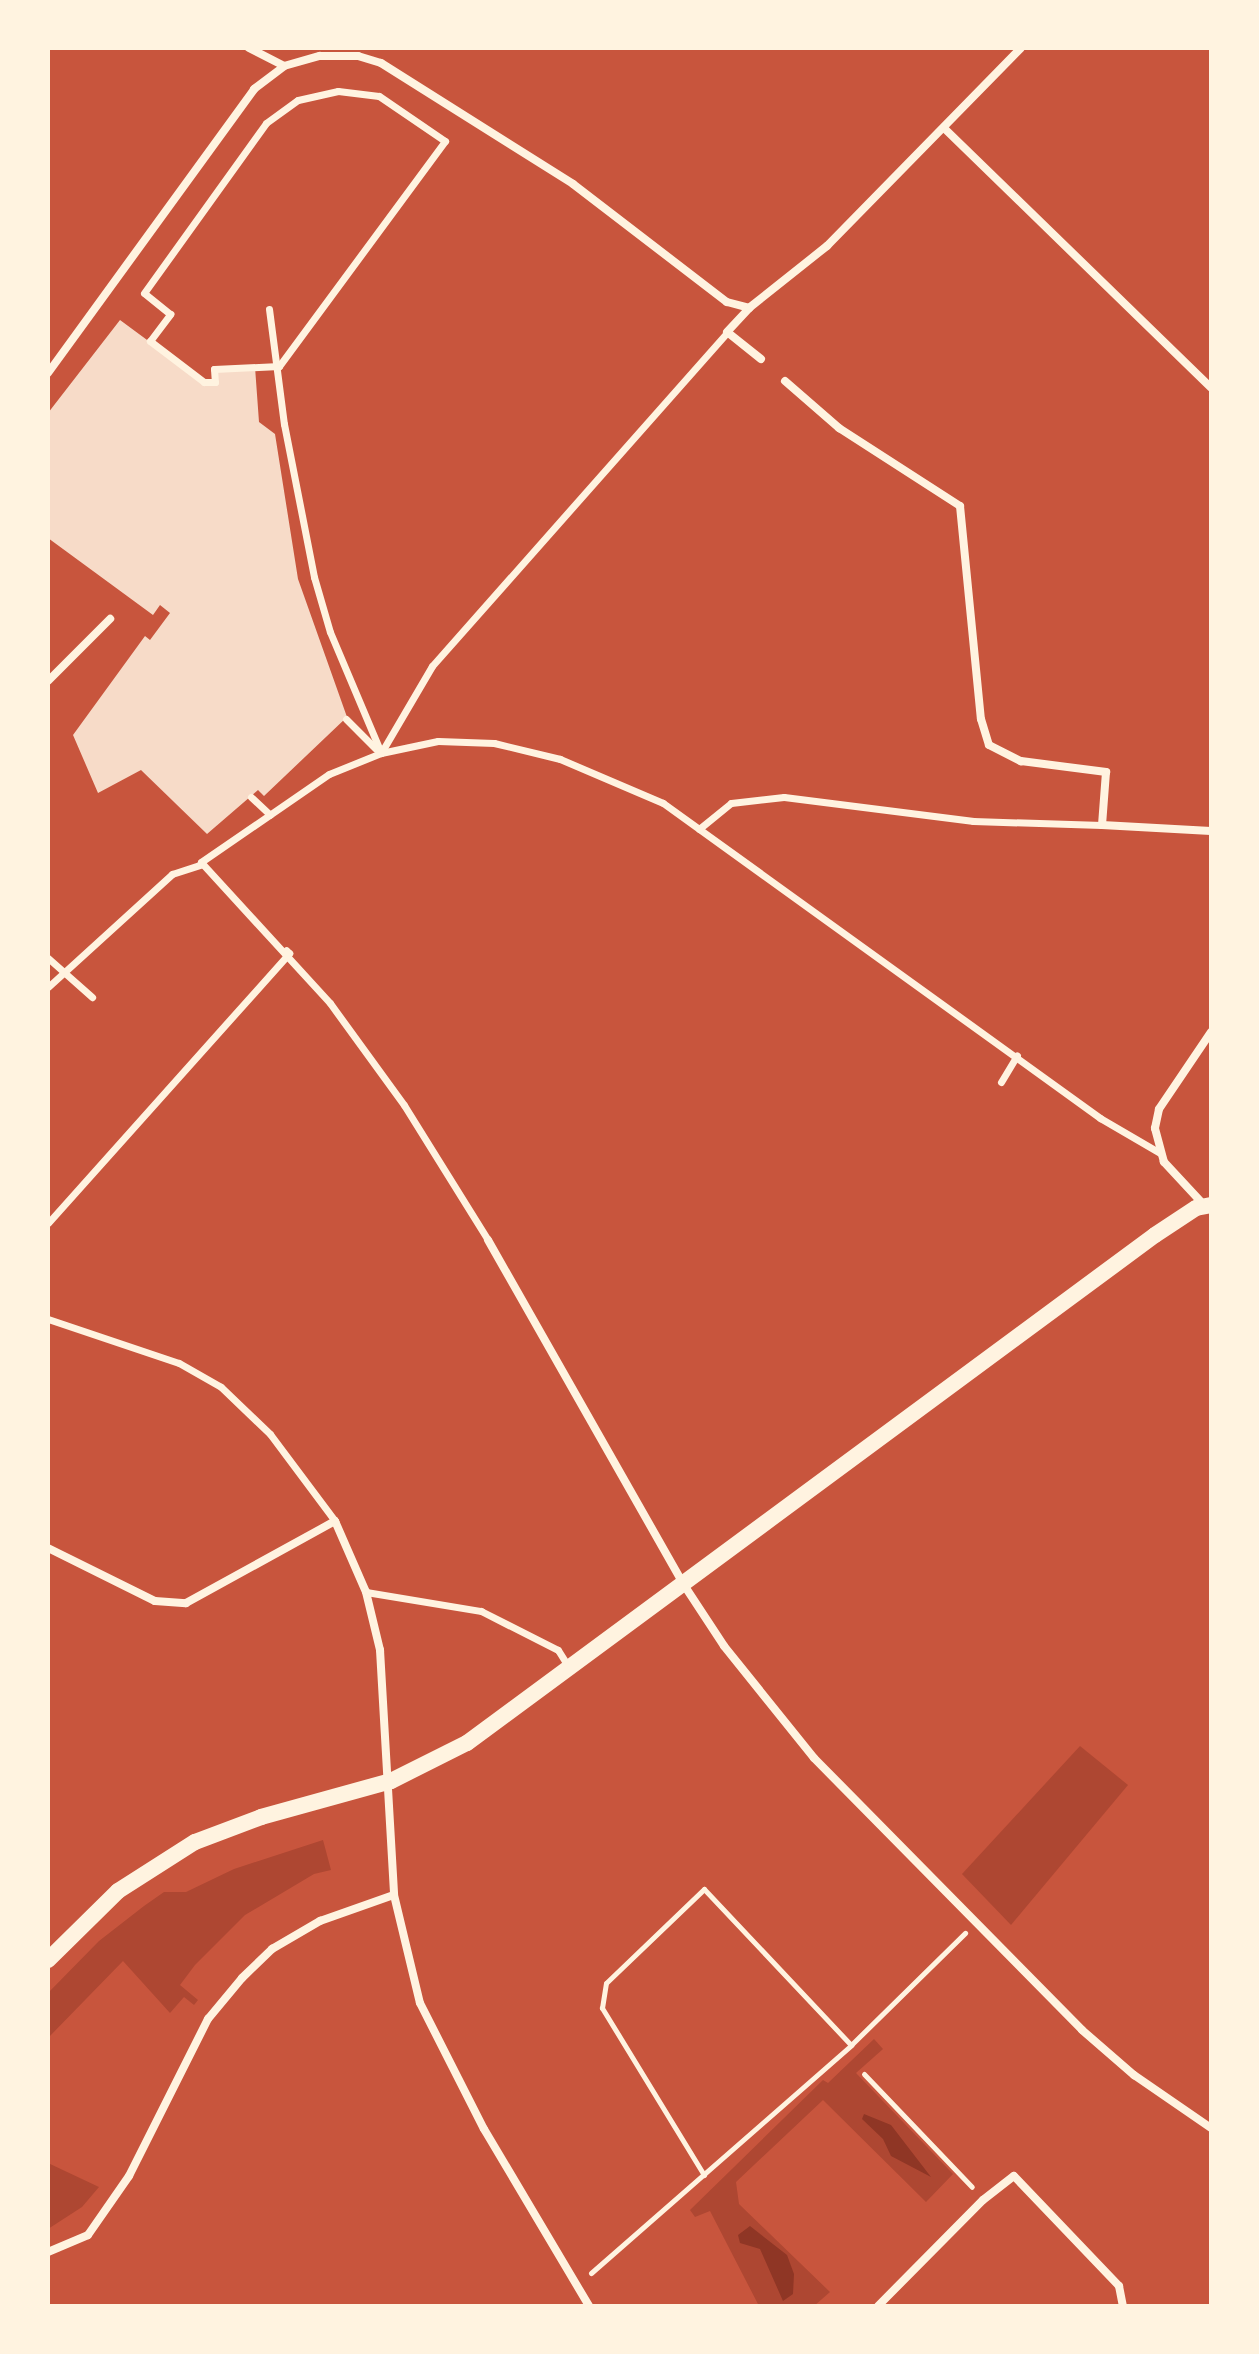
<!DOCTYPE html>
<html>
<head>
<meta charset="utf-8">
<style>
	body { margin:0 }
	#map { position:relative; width:1259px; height:2354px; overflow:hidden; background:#c8553d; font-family:Inter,sans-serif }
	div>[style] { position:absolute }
	.green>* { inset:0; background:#ae4732 }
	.water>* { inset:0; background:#8f3625 }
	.building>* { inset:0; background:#f7dbc8 }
	.path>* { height:5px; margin:-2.5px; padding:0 2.5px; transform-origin:2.5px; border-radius:2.5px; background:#fff3e0 }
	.pedestrian>* { height:7px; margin:-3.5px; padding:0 3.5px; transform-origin:3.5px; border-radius:3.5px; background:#fff3e0 }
	.minor>* { height:8px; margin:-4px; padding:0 4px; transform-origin:4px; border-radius:4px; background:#fff3e0 }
	.secondary>* { height:16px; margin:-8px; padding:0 8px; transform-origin:8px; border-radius:8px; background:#fff3e0 }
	span { translate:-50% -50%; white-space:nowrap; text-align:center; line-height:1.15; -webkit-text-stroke:6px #fff3e0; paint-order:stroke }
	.frame { position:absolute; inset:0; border:50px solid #fff3e0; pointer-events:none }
</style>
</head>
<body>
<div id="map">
	<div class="green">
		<i style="clip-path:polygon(1080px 1746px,1128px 1785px,1011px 1925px,962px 1874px)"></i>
		<i style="clip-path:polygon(323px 1840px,331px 1870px,314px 1874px,245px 1915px,195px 1965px,180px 1985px,198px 2000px,194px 2005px,184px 1997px,170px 2013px,123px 1961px,48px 2038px,48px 1993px,99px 1941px,144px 1906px,164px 1892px,186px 1892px,234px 1869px)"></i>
		<i style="clip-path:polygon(874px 2039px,883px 2049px,856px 2073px,953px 2174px,926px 2202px,823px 2100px,736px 2182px,739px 2204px,830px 2292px,814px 2306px,759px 2306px,710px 2211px,695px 2217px,690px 2210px,823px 2080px,828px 2083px)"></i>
		<i style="clip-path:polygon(48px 2163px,99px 2187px,82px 2207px,48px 2229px)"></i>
	</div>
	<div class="water">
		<i style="clip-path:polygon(864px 2114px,891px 2125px,931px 2177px,891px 2156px,883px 2139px,862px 2119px)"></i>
		<i style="clip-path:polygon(750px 2226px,787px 2255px,794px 2274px,793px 2294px,783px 2301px,760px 2249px,740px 2243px,738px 2235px)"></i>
	</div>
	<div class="building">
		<i style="clip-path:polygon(120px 320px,204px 382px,215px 382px,214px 369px,255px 367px,259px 422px,275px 434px,298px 579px,347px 717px,264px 796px,258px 790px,207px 834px,141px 770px,98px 793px,73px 735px,145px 636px,150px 640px,170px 613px,160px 605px,153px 615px,48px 538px,48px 413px)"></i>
	</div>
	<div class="path">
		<i style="left:864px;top:2074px;width:156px;rotate:46.3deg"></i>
		<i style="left:704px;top:2175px;width:196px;rotate:-121.4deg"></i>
		<i style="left:602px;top:2008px;width:25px;rotate:-81deg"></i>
		<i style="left:606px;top:1983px;width:136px;rotate:-43.8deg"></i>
		<i style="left:704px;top:1889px;width:214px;rotate:46.7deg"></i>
		<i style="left:591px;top:2273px;width:346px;rotate:-41.2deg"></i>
		<i style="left:851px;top:2045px;width:160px;rotate:-44.5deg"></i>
	</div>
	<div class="pedestrian">
		<i style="left:338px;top:91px;width:41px;rotate:7deg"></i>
		<i style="left:379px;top:96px;width:80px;rotate:34.3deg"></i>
		<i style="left:445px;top:141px;width:280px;rotate:126.4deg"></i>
		<i style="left:279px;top:366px;width:65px;rotate:177.4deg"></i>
		<i style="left:214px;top:369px;width:13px;rotate:86deg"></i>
		<i style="left:215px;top:382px;width:11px;rotate:180deg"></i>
		<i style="left:204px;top:382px;width:68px;rotate:-142.8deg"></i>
		<i style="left:150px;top:341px;width:34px;rotate:-53deg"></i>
		<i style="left:170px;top:314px;width:33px;rotate:-141deg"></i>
		<i style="left:144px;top:293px;width:209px;rotate:-54.3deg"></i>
		<i style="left:266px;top:123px;width:39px;rotate:-36deg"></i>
		<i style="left:298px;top:100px;width:41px;rotate:-12.7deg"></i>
		<i style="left:269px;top:309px;width:116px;rotate:82.6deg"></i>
		<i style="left:284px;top:424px;width:156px;rotate:78.9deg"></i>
		<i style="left:314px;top:577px;width:57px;rotate:73.8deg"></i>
		<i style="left:330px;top:632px;width:131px;rotate:67.1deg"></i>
		<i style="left:346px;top:719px;width:42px;rotate:45deg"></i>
		<i style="left:381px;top:753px;width:101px;rotate:-59.6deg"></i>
		<i style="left:432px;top:666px;width:446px;rotate:-48.5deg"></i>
		<i style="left:251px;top:797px;width:26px;rotate:43deg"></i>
		<i style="left:699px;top:829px;width:41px;rotate:-39.1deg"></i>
		<i style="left:731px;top:803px;width:53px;rotate:-6.5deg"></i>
		<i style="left:784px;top:797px;width:191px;rotate:7.2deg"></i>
		<i style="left:973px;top:821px;width:129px;rotate:1.8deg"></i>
		<i style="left:48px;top:958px;width:59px;rotate:41.6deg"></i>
		<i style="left:48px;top:987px;width:168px;rotate:-42.3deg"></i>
		<i style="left:172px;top:874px;width:32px;rotate:-18deg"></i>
		<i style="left:1001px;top:1082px;width:31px;rotate:-59deg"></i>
		<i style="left:48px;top:1223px;width:362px;rotate:-48.2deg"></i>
		<i style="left:289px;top:953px;width:4px;rotate:-135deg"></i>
		<i style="left:488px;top:1240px;width:159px;rotate:-121.9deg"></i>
		<i style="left:404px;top:1105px;width:126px;rotate:-126deg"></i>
		<i style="left:330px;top:1003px;width:191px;rotate:-132.5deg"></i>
		<i style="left:201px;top:862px;width:155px;rotate:-34.5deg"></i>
		<i style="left:329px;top:774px;width:56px;rotate:-22deg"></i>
		<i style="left:381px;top:753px;width:58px;rotate:-11.9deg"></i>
		<i style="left:438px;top:741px;width:56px;rotate:2deg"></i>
		<i style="left:494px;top:743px;width:68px;rotate:13.6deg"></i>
		<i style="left:560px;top:759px;width:112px;rotate:23.1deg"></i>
		<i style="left:663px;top:803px;width:539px;rotate:35.78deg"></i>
		<i style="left:1100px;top:1118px;width:69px;rotate:30.3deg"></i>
		<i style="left:48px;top:1319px;width:138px;rotate:18.6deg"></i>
		<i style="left:179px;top:1363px;width:48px;rotate:29.7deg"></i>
		<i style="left:221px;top:1387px;width:68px;rotate:43.8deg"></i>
		<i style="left:270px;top:1434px;width:109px;rotate:53.2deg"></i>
		<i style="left:366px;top:1592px;width:117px;rotate:9.4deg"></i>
		<i style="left:481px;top:1611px;width:86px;rotate:26.9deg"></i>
		<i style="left:558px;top:1650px;width:19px;rotate:58deg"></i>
	</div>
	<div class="minor">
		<i style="left:249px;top:48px;width:39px;rotate:27deg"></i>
		<i style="left:945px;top:129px;width:371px;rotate:44.2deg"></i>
		<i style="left:761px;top:359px;width:43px;rotate:-141.5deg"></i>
		<i style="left:727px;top:332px;width:33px;rotate:-47deg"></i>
		<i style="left:749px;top:308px;width:100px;rotate:-38.5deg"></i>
		<i style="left:827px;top:246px;width:277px;rotate:-45.6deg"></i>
		<i style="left:48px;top:373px;width:351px;rotate:-54deg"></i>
		<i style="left:254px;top:89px;width:38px;rotate:-37deg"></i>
		<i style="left:284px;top:66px;width:37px;rotate:-16deg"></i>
		<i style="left:320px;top:56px;width:38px"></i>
		<i style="left:358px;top:56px;width:24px;rotate:17deg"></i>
		<i style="left:381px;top:63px;width:227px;rotate:32.2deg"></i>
		<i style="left:573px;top:184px;width:194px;rotate:37.5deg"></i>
		<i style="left:727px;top:302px;width:23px;rotate:15deg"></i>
		<i style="left:785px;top:381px;width:72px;rotate:41deg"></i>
		<i style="left:839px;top:428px;width:144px;rotate:32.8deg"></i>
		<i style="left:960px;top:506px;width:214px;rotate:84.4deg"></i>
		<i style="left:981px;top:719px;width:27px;rotate:73deg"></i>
		<i style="left:989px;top:745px;width:36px;rotate:27deg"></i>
		<i style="left:1021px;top:761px;width:86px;rotate:7.4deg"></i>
		<i style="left:1106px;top:772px;width:53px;rotate:94.3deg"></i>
		<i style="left:1102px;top:825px;width:109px;rotate:3.2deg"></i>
		<i style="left:48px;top:681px;width:88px;rotate:-45deg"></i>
		<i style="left:1204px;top:1205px;width:59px;rotate:-132.9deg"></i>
		<i style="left:1164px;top:1162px;width:35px;rotate:-105deg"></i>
		<i style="left:1155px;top:1128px;width:19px;rotate:-78deg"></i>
		<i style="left:1159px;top:1109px;width:93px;rotate:-56deg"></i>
		<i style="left:488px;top:1240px;width:397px;rotate:60.4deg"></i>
		<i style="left:684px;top:1585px;width:73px;rotate:56.7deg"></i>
		<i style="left:724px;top:1646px;width:144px;rotate:51.2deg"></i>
		<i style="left:814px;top:1758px;width:382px;rotate:45.4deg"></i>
		<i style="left:1082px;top:2030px;width:69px;rotate:40.9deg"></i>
		<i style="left:1134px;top:2075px;width:93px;rotate:34.5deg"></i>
		<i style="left:48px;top:1548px;width:119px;rotate:26.4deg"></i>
		<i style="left:155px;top:1601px;width:31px;rotate:4deg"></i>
		<i style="left:186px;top:1603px;width:170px;rotate:-28.8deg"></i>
		<i style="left:335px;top:1521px;width:77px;rotate:66.4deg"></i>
		<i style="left:366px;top:1592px;width:60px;rotate:76.4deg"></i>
		<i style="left:380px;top:1650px;width:245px;rotate:86.7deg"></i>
		<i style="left:394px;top:1895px;width:111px;rotate:76.5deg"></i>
		<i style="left:420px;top:2003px;width:141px;rotate:63.1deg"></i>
		<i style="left:484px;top:2129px;width:206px;rotate:59.3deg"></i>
		<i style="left:48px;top:2252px;width:43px;rotate:-23deg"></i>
		<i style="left:88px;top:2235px;width:72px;rotate:-55.2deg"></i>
		<i style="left:129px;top:2176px;width:176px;rotate:-63.3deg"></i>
		<i style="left:208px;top:2019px;width:53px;rotate:-50.3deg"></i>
		<i style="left:242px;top:1978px;width:42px;rotate:-44deg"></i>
		<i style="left:272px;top:1949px;width:56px;rotate:-30.3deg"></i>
		<i style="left:320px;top:1921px;width:78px;rotate:-19.4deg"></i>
		<i style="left:878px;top:2306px;width:149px;rotate:-45.3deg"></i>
		<i style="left:983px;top:2200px;width:39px;rotate:-38deg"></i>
		<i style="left:1014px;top:2176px;width:152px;rotate:46.3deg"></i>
		<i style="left:1119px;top:2286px;width:20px;rotate:79deg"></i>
	</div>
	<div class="secondary">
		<i style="left:48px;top:1960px;width:98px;rotate:-44.6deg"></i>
		<i style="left:118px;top:1891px;width:91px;rotate:-32.5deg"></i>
		<i style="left:195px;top:1842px;width:71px;rotate:-20.7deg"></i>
		<i style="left:261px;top:1817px;width:135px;rotate:-15.5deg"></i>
		<i style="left:391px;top:1781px;width:85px;rotate:-26.6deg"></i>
		<i style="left:467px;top:1743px;width:855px;rotate:-36.44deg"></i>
		<i style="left:1155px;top:1235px;width:49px;rotate:-33.4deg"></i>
		<i style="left:1196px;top:1208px;width:15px;rotate:-11deg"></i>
	</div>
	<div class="frame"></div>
</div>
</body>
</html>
